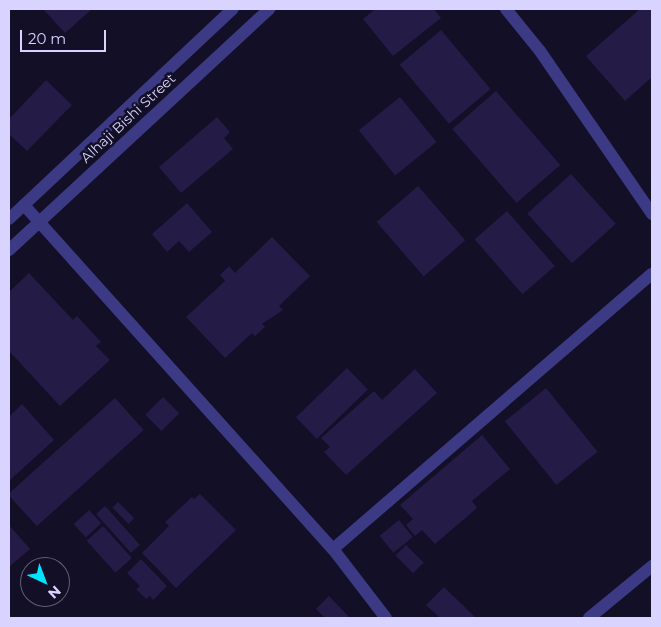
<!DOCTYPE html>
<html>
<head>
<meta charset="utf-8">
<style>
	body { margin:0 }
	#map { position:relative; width:661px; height:627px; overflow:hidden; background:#130f26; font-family:Montserrat,sans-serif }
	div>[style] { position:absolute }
	.building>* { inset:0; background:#241b47; transform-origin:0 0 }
	.minor>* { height:12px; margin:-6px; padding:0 6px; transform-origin:6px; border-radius:6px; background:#3d3a85 }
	span { translate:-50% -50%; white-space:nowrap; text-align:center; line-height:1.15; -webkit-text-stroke:5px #130f26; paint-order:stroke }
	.street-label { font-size:14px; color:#d9d4ff }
	.frame { position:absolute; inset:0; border:10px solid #d9d4ff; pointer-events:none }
	.north { position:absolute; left:20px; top:557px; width:50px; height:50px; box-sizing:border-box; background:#130f26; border:1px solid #625e7d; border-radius:50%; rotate:137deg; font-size:14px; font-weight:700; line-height:20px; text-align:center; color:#d9d4ff }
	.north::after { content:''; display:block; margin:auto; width:18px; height:22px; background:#00e5ff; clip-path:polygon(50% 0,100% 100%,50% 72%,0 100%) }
	.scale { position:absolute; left:20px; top:30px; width:86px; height:22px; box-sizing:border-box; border:2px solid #d9d4ff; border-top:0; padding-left:6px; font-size:15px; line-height:18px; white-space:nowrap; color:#d9d4ff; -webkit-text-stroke:4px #130f26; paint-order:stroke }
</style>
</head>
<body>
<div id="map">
	<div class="building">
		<i style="clip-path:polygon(43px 9px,92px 9px,65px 33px)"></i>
		<i style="clip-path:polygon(375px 9px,434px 9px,441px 18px,393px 56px,363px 19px)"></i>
		<i style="clip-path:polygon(640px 9px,652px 9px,652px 77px,625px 101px,586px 56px)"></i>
		<i style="left:441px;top:30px;width:77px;height:54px;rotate:50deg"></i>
		<i style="clip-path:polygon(46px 80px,72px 105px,27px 151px,9px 134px,9px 119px)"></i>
		<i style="left:496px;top:91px;width:98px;height:58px;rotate:49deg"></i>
		<i style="left:400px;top:97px;width:58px;height:53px;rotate:51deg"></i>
		<i style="clip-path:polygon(217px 117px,230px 132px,224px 138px,233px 149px,181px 193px,159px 167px)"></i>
		<i style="left:571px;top:174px;width:67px;height:59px;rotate:48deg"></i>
		<i style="left:418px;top:186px;width:72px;height:55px;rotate:49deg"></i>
		<i style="clip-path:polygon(187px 203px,212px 232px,189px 252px,179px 241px,167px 252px,152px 234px)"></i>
		<i style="left:507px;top:211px;width:73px;height:43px;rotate:49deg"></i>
		<i style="clip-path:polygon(272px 237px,310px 276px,279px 306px,283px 310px,262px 324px,265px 327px,255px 336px,252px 333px,225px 358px,186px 317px,225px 281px,220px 275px,229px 266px,235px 273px)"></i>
		<i style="clip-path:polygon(29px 273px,73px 320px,77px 316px,101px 342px,96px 346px,110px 360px,60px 406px,9px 351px,9px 292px)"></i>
		<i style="left:347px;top:368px;width:30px;height:71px;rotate:46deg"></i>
		<i style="clip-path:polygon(415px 369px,437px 393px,346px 475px,324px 452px,330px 447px,321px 438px,374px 391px,382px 400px)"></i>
		<i style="left:546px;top:388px;width:82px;height:53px;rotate:51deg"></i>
		<i style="left:163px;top:397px;width:23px;height:25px;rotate:45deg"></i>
		<i style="left:115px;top:398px;width:43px;height:144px;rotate:48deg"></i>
		<i style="clip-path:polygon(22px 404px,54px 440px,9px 481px,9px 417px)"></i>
		<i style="clip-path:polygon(482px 435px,510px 469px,472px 501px,477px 508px,435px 544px,422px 530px,415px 536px,406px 525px,413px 519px,400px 505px)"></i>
		<i style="clip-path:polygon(200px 494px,236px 530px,176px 588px,142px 553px,169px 526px,165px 522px,192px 497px,194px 499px)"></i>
		<i style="left:118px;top:502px;width:23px;height:8px;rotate:45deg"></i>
		<i style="left:105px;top:506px;width:52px;height:12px;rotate:48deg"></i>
		<i style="left:89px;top:510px;width:18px;height:21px;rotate:47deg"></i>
		<i style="left:399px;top:520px;width:22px;height:25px;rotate:51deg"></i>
		<i style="clip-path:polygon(9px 525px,30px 549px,9px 567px)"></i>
		<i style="left:103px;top:526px;width:43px;height:22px;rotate:48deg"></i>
		<i style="left:406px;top:545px;width:25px;height:15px;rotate:45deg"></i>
		<i style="clip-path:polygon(141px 559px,167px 586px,153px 600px,150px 596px,146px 599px,136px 589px,140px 586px,127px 573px)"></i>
		<i style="clip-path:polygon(444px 587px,474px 616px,472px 618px,440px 618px,426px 605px)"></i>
		<i style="clip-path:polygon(329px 596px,350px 618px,325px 618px,316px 609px)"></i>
	</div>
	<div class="minor">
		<i style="left:506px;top:9px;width:54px;rotate:51deg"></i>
		<i style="left:540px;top:51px;width:198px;rotate:55.5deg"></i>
		<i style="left:24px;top:205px;width:462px;rotate:48.1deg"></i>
		<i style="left:333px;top:549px;width:87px;rotate:52.5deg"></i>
		<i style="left:9px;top:219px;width:307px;rotate:-43.2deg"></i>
		<i style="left:9px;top:250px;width:355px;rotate:-42.8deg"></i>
		<i style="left:333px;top:549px;width:421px;rotate:-40.8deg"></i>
		<i style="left:589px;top:618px;width:82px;rotate:-39.5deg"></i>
	</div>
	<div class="street-label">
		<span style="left:128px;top:118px;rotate:-43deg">Alhaji Bishi Street</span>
	</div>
	<div class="frame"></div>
	<div class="north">N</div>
	<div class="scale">20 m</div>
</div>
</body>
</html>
